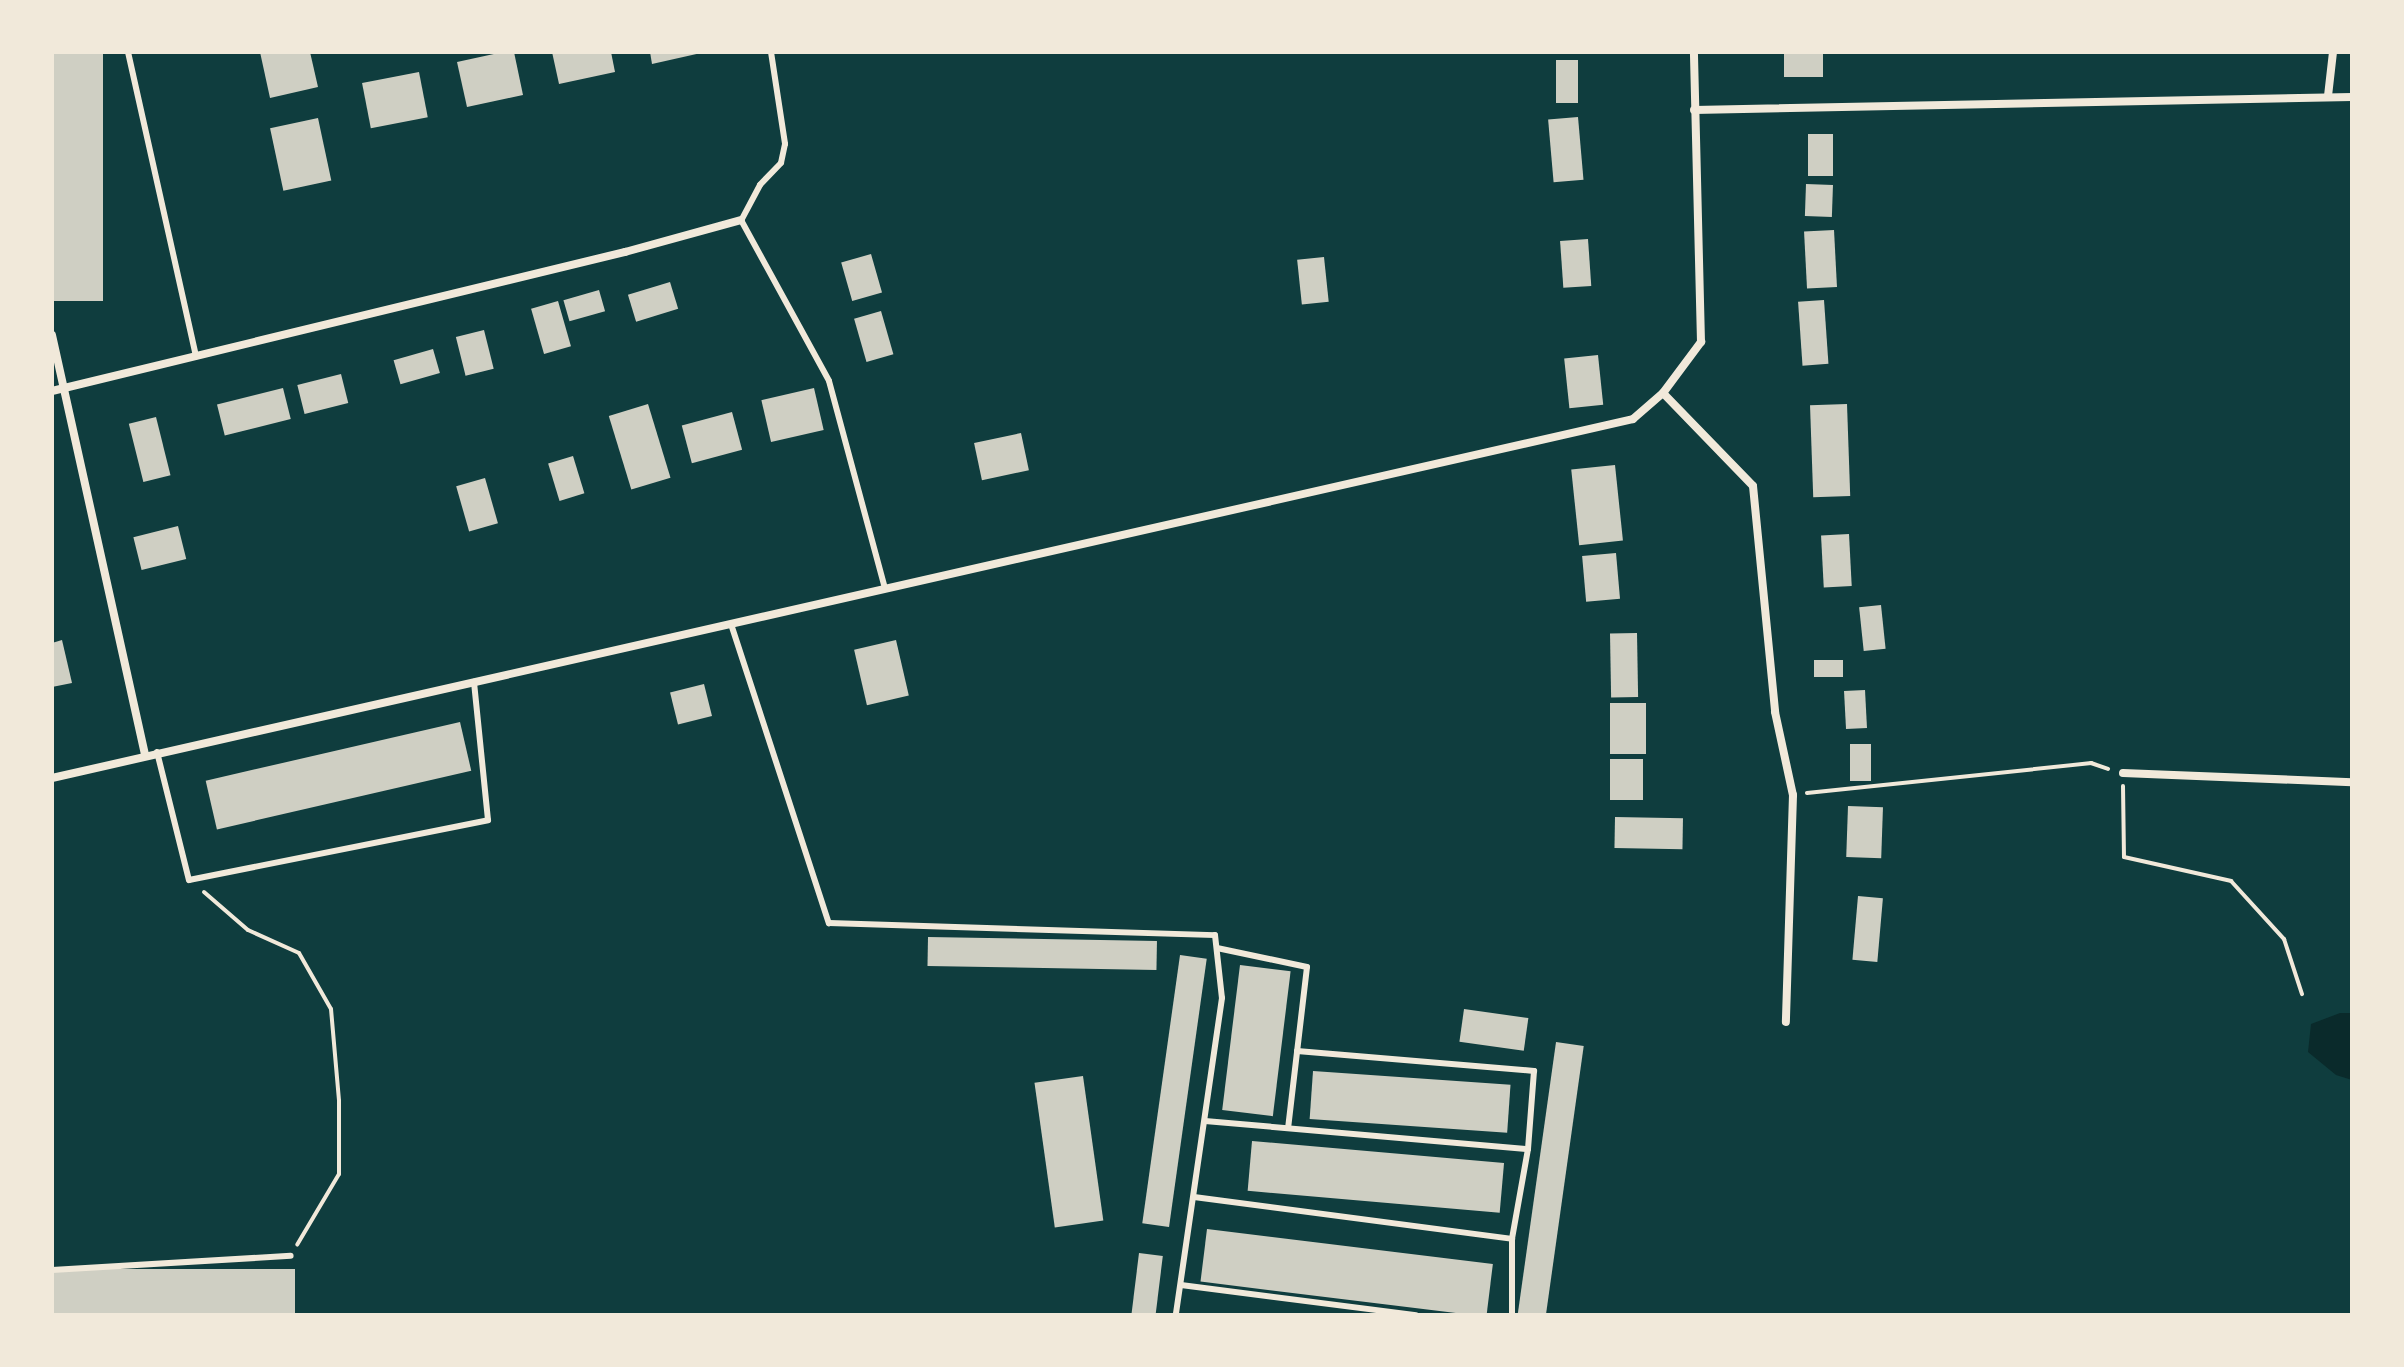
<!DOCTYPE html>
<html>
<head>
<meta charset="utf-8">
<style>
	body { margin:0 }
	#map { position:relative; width:2404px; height:1367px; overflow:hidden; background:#0f3d3e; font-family:"Sofia Sans Condensed",sans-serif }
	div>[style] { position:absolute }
	.water>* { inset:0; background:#0a2a2b }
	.building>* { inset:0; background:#cfcfc3; transform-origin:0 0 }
	.path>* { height:4px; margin:-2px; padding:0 2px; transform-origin:2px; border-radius:2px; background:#f1e9da }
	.service>* { height:6px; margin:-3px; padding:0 3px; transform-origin:3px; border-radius:3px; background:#f1e9da }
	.minor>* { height:8px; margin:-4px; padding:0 4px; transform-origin:4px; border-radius:4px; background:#f1e9da }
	span { translate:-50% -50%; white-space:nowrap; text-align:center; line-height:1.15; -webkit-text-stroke:6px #f1e9da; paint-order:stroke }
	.frame { position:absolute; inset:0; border:54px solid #f1e9da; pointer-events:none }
</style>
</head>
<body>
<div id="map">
	<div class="water">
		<i style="clip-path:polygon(2340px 1013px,2352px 1013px,2352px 1080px,2336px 1075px,2308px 1052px,2311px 1024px)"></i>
	</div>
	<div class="building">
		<i style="left:53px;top:52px;width:50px;height:249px"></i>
		<i style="clip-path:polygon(260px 52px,310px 52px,318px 87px,270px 98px)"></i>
		<i style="clip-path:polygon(503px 52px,514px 52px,523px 95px,467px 107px,457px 62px)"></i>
		<i style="clip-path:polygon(552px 52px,611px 52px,615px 72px,559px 84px)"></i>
		<i style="clip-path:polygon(650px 52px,701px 52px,701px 53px,652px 64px)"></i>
		<i style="left:1784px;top:52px;width:39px;height:25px"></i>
		<i style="left:1556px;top:60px;width:22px;height:43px"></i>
		<i style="left:419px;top:72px;width:46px;height:58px;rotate:79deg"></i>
		<i style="left:1578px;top:117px;width:63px;height:30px;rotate:85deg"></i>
		<i style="left:318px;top:118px;width:64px;height:49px;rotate:78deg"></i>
		<i style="left:1808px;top:134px;width:25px;height:42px"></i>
		<i style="left:1806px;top:184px;width:27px;height:32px;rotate:2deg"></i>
		<i style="left:1834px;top:230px;width:57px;height:30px;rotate:87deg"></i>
		<i style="left:1588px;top:239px;width:47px;height:28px;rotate:86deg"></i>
		<i style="left:871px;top:254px;width:40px;height:31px;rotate:74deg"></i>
		<i style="left:1324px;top:257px;width:45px;height:27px;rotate:84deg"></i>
		<i style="left:670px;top:282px;width:28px;height:44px;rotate:73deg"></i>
		<i style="left:599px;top:290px;width:22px;height:37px;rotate:74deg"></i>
		<i style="left:1824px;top:300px;width:64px;height:26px;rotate:86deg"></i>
		<i style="left:558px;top:301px;width:47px;height:28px;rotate:74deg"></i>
		<i style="left:881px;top:311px;width:45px;height:28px;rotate:74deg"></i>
		<i style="left:484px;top:330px;width:40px;height:29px;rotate:76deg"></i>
		<i style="left:433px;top:349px;width:25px;height:41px;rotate:74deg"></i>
		<i style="left:1598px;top:355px;width:50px;height:34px;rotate:84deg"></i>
		<i style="left:341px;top:374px;width:30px;height:45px;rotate:76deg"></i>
		<i style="left:283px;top:388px;width:32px;height:68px;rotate:76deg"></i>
		<i style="left:814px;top:388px;width:43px;height:54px;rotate:77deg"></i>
		<i style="left:648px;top:404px;width:77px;height:41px;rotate:73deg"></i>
		<i style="left:1847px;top:404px;width:92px;height:37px;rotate:88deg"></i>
		<i style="left:732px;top:412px;width:39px;height:52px;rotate:75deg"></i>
		<i style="left:156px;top:417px;width:60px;height:28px;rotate:76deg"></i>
		<i style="left:1021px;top:433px;width:38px;height:48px;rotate:78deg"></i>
		<i style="left:573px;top:456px;width:39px;height:26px;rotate:73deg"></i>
		<i style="left:1615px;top:465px;width:76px;height:44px;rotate:84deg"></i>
		<i style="left:485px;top:478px;width:47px;height:30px;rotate:74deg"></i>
		<i style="left:178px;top:526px;width:34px;height:46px;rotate:76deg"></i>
		<i style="left:1849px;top:534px;width:52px;height:28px;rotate:87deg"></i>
		<i style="left:1616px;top:553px;width:46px;height:34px;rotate:85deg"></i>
		<i style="left:1881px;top:605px;width:44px;height:22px;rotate:84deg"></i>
		<i style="left:1637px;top:633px;width:64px;height:27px;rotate:89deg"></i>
		<i style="clip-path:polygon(62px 640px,72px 683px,52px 687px,52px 643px)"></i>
		<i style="left:896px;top:640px;width:57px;height:43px;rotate:77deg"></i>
		<i style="left:1843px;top:660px;width:17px;height:29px;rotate:90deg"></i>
		<i style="left:704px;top:684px;width:33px;height:35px;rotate:76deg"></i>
		<i style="left:1865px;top:690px;width:38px;height:21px;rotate:87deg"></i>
		<i style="left:1610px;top:703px;width:36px;height:51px"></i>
		<i style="left:460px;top:722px;width:50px;height:261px;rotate:77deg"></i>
		<i style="left:1850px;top:744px;width:21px;height:37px"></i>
		<i style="left:1610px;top:759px;width:33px;height:41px"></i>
		<i style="left:1848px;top:806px;width:35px;height:51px;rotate:2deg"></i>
		<i style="left:1615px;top:817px;width:68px;height:31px;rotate:1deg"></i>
		<i style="left:1858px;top:896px;width:25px;height:64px;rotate:5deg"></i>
		<i style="left:928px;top:937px;width:229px;height:29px;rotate:1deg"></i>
		<i style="left:1180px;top:955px;width:27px;height:271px;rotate:8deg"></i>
		<i style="left:1240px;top:965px;width:51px;height:146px;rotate:7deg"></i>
		<i style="left:1464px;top:1009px;width:65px;height:33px;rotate:8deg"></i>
		<i style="left:1556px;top:1042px;width:28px;height:275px;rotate:8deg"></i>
		<i style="left:1313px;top:1071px;width:198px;height:48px;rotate:4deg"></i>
		<i style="left:1083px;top:1076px;width:146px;height:49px;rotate:82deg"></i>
		<i style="left:1252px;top:1141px;width:253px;height:50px;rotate:5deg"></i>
		<i style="left:1207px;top:1229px;width:288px;height:53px;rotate:7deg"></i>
		<i style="left:1139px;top:1253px;width:24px;height:62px;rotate:7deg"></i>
		<i style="left:295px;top:1269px;width:46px;height:243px;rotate:90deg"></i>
	</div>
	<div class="path">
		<i style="left:2123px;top:786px;width:71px;rotate:89.2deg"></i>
		<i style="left:2124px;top:857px;width:110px;rotate:12.6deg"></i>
		<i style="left:2231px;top:881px;width:79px;rotate:47.6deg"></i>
		<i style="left:2284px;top:939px;width:58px;rotate:71.9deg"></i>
		<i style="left:1807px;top:793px;width:286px;rotate:-6deg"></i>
		<i style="left:2091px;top:763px;width:18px;rotate:19deg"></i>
		<i style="left:204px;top:892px;width:58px;rotate:40.8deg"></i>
		<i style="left:248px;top:930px;width:56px;rotate:24.3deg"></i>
		<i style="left:299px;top:953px;width:64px;rotate:60.3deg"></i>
		<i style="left:331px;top:1009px;width:92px;rotate:85deg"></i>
		<i style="left:339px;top:1101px;width:73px;rotate:90deg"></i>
		<i style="left:339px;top:1174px;width:82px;rotate:120.6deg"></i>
	</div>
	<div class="service">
		<i style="left:128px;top:52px;width:312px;rotate:77.4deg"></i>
		<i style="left:771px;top:52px;width:93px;rotate:81.3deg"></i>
		<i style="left:785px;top:144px;width:19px;rotate:102deg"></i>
		<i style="left:781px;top:163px;width:30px;rotate:134deg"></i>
		<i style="left:760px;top:185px;width:40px;rotate:118deg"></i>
		<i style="left:741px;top:220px;width:183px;rotate:61.3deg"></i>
		<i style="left:829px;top:381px;width:215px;rotate:74.9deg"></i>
		<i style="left:731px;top:624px;width:315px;rotate:71.9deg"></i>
		<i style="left:829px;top:923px;width:386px;rotate:1.8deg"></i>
		<i style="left:1215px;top:935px;width:63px;rotate:83.7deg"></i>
		<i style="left:1222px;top:998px;width:320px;rotate:98.3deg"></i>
		<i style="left:157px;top:752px;width:132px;rotate:76deg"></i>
		<i style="left:189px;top:880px;width:305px;rotate:-11.3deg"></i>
		<i style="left:488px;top:820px;width:139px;rotate:-95.8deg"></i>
		<i style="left:1217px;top:948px;width:92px;rotate:11.9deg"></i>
		<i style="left:1307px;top:967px;width:162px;rotate:96.7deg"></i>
		<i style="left:1297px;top:1051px;width:238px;rotate:4.8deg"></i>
		<i style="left:1534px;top:1071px;width:78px;rotate:94.4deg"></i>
		<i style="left:1205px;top:1121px;width:324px;rotate:5deg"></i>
		<i style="left:1528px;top:1149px;width:91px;rotate:100.1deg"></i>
		<i style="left:1194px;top:1197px;width:321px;rotate:7.5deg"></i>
		<i style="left:1512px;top:1239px;width:76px;rotate:90deg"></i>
		<i style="left:52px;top:1270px;width:239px;rotate:-3.4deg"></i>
		<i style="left:1181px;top:1285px;width:237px;rotate:7.3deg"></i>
	</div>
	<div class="minor">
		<i style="left:2328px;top:96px;width:44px;rotate:-83.5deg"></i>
		<i style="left:1694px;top:110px;width:658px;rotate:-1.13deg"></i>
		<i style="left:52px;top:335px;width:430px;rotate:77.5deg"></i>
		<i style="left:52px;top:391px;width:590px;rotate:-13.64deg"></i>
		<i style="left:625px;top:252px;width:120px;rotate:-15.4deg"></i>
		<i style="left:1663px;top:393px;width:129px;rotate:45.9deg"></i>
		<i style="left:1753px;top:486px;width:227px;rotate:84.4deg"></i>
		<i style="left:1775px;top:712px;width:85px;rotate:77.8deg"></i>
		<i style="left:1793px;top:795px;width:227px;rotate:91.8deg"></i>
		<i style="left:2123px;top:773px;width:229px;rotate:2.3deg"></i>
		<i style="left:52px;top:778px;width:1621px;rotate:-12.79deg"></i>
		<i style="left:1633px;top:419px;width:40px;rotate:-41deg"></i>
		<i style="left:1663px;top:393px;width:64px;rotate:-53.3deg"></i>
		<i style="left:1701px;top:342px;width:290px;rotate:-91.4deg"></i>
	</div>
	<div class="frame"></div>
</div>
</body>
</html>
